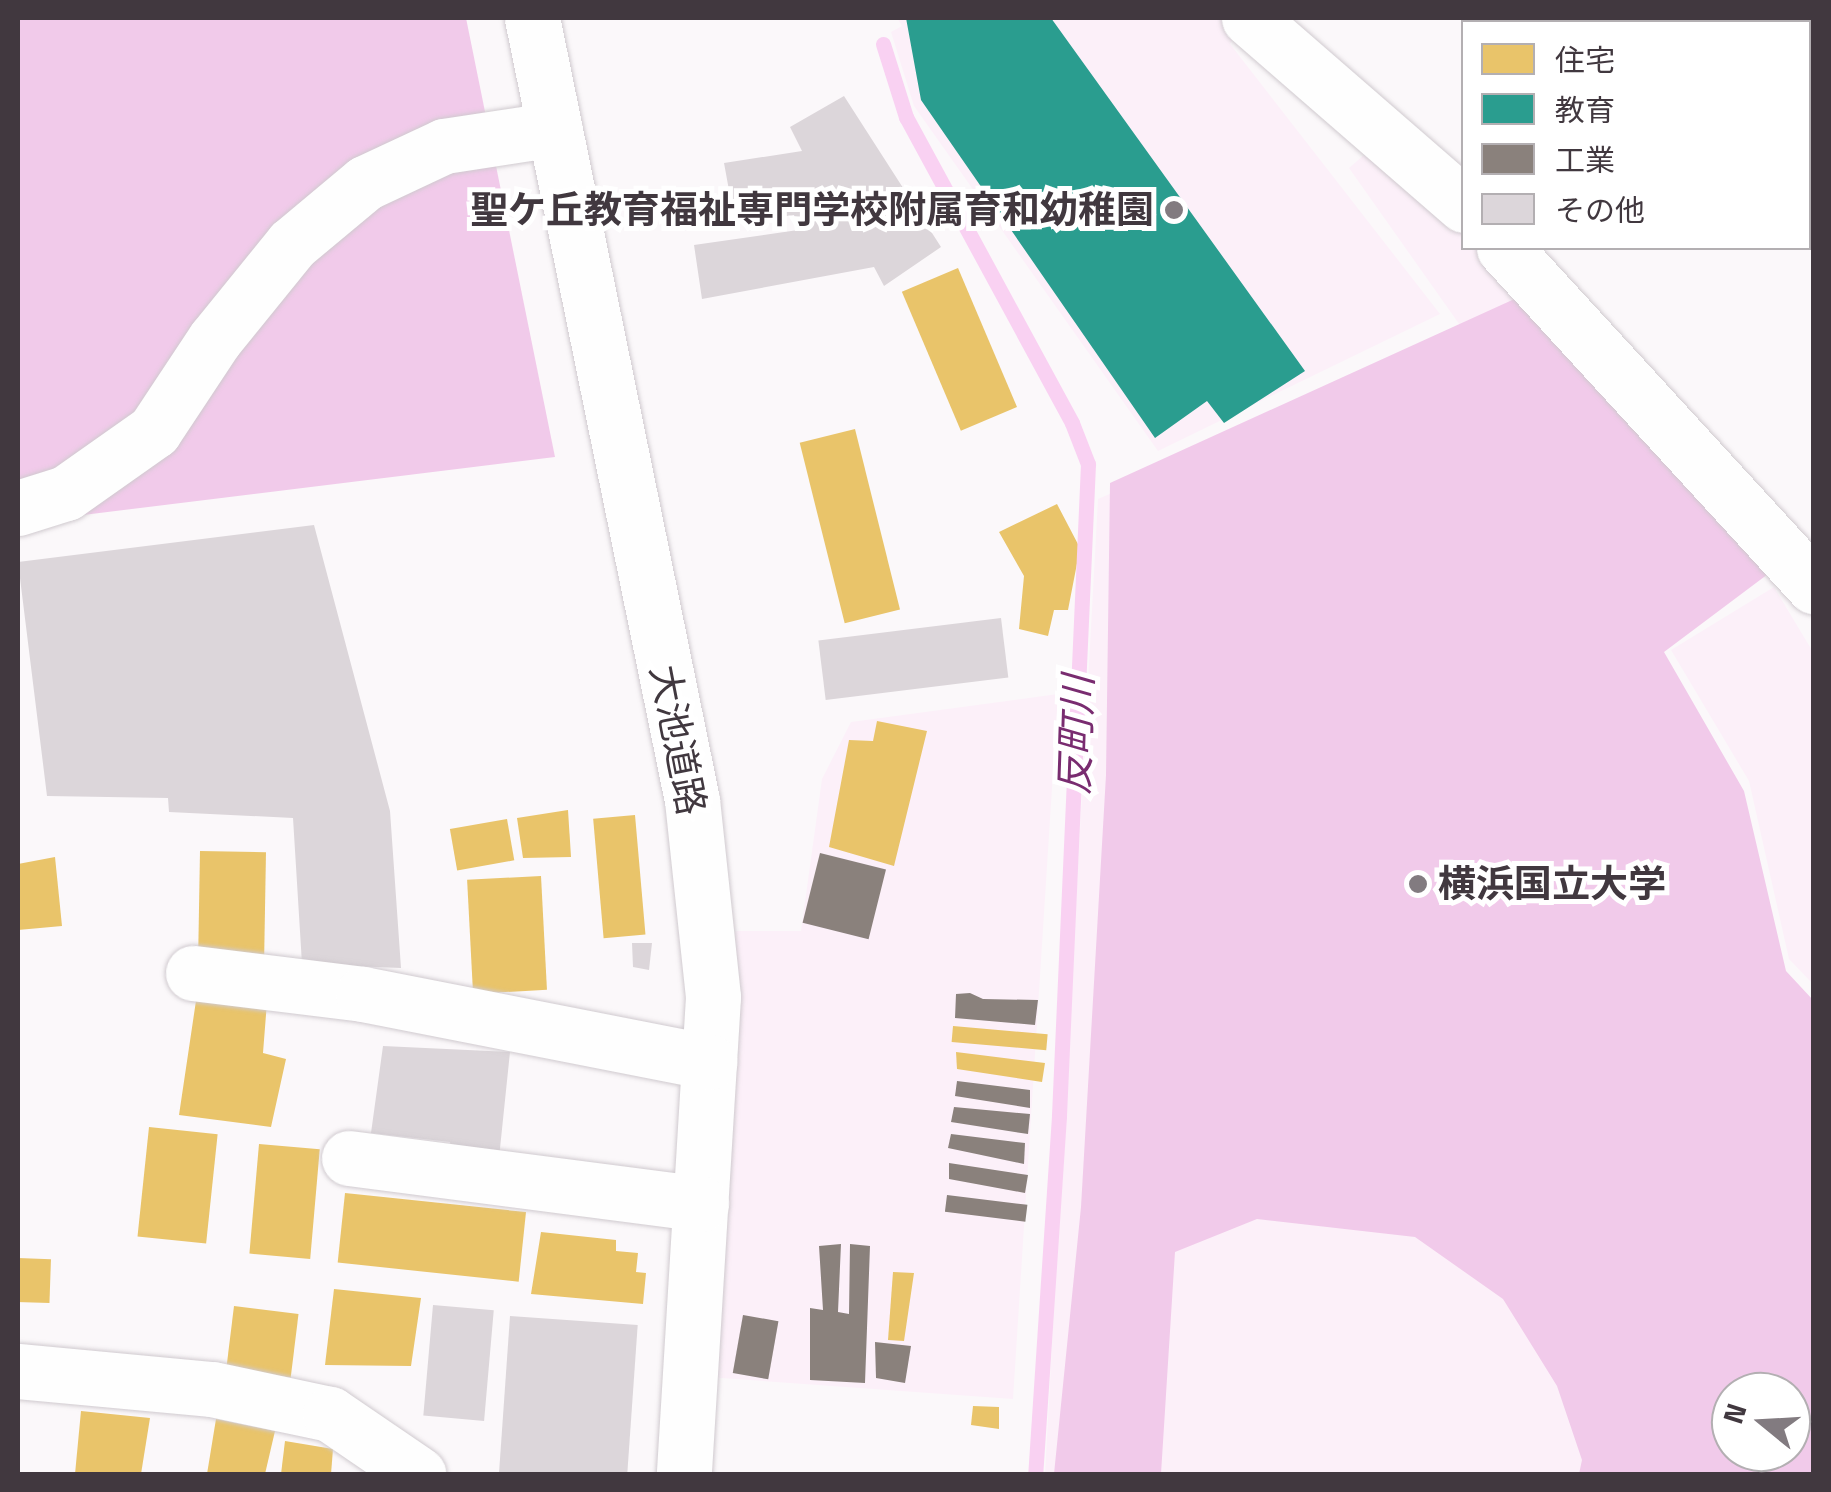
<!DOCTYPE html>
<html>
<head>
<meta charset="utf-8">
<style>
	body { margin:0 }
	#map { position:relative; width:1831px; height:1492px; overflow:hidden; background:#fbf8fa; font-family:"Titillium Web","Noto Sans JP",sans-serif }
	div>[style] { position:absolute }
	.built>* { inset:0; background:#fcf0f9 }
	.forest>* { inset:0; background:#f1caea }
	.homes>* { inset:0; background:#e9c46a; transform-origin:0 0 }
	.schools>* { inset:0; background:#2a9d8f }
	.industry>* { inset:0; background:#8a817c; transform-origin:0 0 }
	.stream>* { height:15px; margin:-7.5px; padding:0 7.5px; transform-origin:7.5px; border-radius:7.5px; background:#f9d1f2 }
	.building>* { inset:0; background:#dcd6da; transform-origin:0 0 }
	.roads { filter:drop-shadow(0 0 2px #d0cacf) drop-shadow(0 0 2px #d0cacf) }
	.minor>* { height:55px; margin:-27.5px; padding:0 27.5px; transform-origin:27.5px; border-radius:27.5px; background:#fefefe }
	.dots>* { width:28px; height:28px; translate:-50% -50%; box-sizing:border-box; border:5px solid #fff; border-radius:50% }
	span { translate:-50% -50%; white-space:nowrap; text-align:center; line-height:1.15; -webkit-text-stroke:10px #fff; paint-order:stroke }
	.poi-label { font-size:38px; color:#41383f; font-weight:700 }
	.right { translate:-100% -50%; text-align:right }
	.left { translate:0 -50%; text-align:left }
	.street-label { font-size:38px; color:#41383f }
	.water-label { font-size:40px; color:#792c70; font-style:italic }
	.frame { position:absolute; inset:0; border:20px solid #41383f; pointer-events:none }
	.legend { position:absolute; left:1461px; top:20px; width:350px; height:230px; box-sizing:border-box; background:#fff; border:2px solid #b3afb2; margin:0; padding:12px 18px; list-style:none; font-size:30px; color:#41383f }
	.legend li { display:flex; align-items:center; gap:20px; height:50px }
	.legend b { width:50px; border:2px solid #b3afb2 }
	.north { position:absolute; left:1711px; top:1372px; width:100px; height:100px; box-sizing:border-box; background:#fff; border:2px solid #b3afb2; border-radius:50%; rotate:288deg; font-size:28px; font-weight:700; line-height:40px; text-align:center; color:#41383f }
	.north::after { content:''; display:block; margin:auto; width:35px; height:45px; background:#827b80; clip-path:polygon(50% 0,100% 100%,50% 72%,0 100%) }
</style>
</head>
<body>
<div id="map">
	<div class="built">
		<i style="clip-path:polygon(897px 18px,1226px 18px,1238px 31px,1230px 44px,1440px 314px,1158px 451px,914px 106px,891px 32px,902px 26px)"></i>
		<i style="clip-path:polygon(evenodd,1372px 148px,1463px 230px,1464px 248px,1479px 248px,1765px 563px,1650px 654px,1813px 1474px,1045px 1474px,1098px 499px,1469px 338px,1349px 168px,1372px 148px,1731px 1392px,1791px 1392px,1791px 1452px,1731px 1452px,1731px 1392px)"></i>
		<i style="clip-path:polygon(1774px 587px,1813px 652px,1813px 984px,1789px 959px,1749px 781px,1671px 650px)"></i>
		<i style="clip-path:polygon(1058px 694px,1013px 1399px,707px 1377px,735px 931px,801px 931px,822px 779px,851px 722px)"></i>
	</div>
	<div class="forest">
		<i style="clip-path:polygon(18px 18px,466px 18px,555px 457px,18px 523px)"></i>
		<i style="clip-path:polygon(evenodd,1530px 292px,1780px 565px,1664px 652px,1744px 791px,1786px 971px,1813px 1000px,1813px 1474px,1579px 1474px,1582px 1460px,1557px 1386px,1503px 1299px,1415px 1237px,1257px 1219px,1175px 1252px,1161px 1474px,1054px 1474px,1081px 1207px,1106px 775px,1110px 483px,1530px 292px,1731px 1392px,1791px 1392px,1791px 1452px,1731px 1452px,1731px 1392px)"></i>
	</div>
	<div class="homes">
		<i style="left:958px;top:268px;width:151px;height:61px;rotate:67deg"></i>
		<i style="left:855px;top:429px;width:186px;height:57px;rotate:76deg"></i>
		<i style="clip-path:polygon(1057px 504px,1080px 548px,1068px 610px,1054px 610px,1048px 636px,1019px 629px,1024px 576px,999px 532px)"></i>
		<i style="clip-path:polygon(877px 721px,927px 731px,894px 866px,829px 847px,849px 740px,873px 741px)"></i>
		<i style="clip-path:polygon(568px 810px,571px 857px,523px 858px,517px 818px)"></i>
		<i style="left:635px;top:815px;width:120px;height:42px;rotate:85deg"></i>
		<i style="left:507px;top:819px;width:42px;height:58px;rotate:80deg"></i>
		<i style="left:200px;top:851px;width:66px;height:109px;rotate:1deg"></i>
		<i style="clip-path:polygon(55px 857px,62px 926px,18px 930px,18px 864px)"></i>
		<i style="left:541px;top:876px;width:114px;height:74px;rotate:87deg"></i>
		<i style="clip-path:polygon(197px 994px,267px 1002px,263px 1053px,286px 1059px,271px 1127px,179px 1115px)"></i>
		<i style="left:953px;top:1026px;width:95px;height:16px;rotate:5deg"></i>
		<i style="clip-path:polygon(956px 1052px,1045px 1063px,1042px 1082px,957px 1069px)"></i>
		<i style="left:149px;top:1127px;width:69px;height:110px;rotate:6deg"></i>
		<i style="left:259px;top:1144px;width:61px;height:110px;rotate:5deg"></i>
		<i style="left:345px;top:1193px;width:182px;height:70px;rotate:6deg"></i>
		<i style="clip-path:polygon(541px 1232px,616px 1240px,616px 1251px,638px 1253px,636px 1272px,646px 1273px,643px 1304px,531px 1294px)"></i>
		<i style="left:18px;top:1258px;width:33px;height:44px;rotate:2deg"></i>
		<i style="clip-path:polygon(893px 1272px,914px 1273px,904px 1341px,888px 1340px)"></i>
		<i style="clip-path:polygon(334px 1289px,421px 1298px,411px 1366px,325px 1365px)"></i>
		<i style="left:234px;top:1306px;width:65px;height:64px;rotate:7deg"></i>
		<i style="clip-path:polygon(973px 1406px,999px 1407px,999px 1429px,971px 1425px)"></i>
		<i style="clip-path:polygon(81px 1411px,150px 1418px,141px 1474px,75px 1474px)"></i>
		<i style="clip-path:polygon(216px 1419px,275px 1431px,265px 1474px,207px 1474px)"></i>
		<i style="clip-path:polygon(285px 1441px,333px 1449px,331px 1474px,281px 1474px)"></i>
	</div>
	<div class="schools">
		<i style="clip-path:polygon(906px 18px,1051px 18px,1305px 371px,1224px 423px,1207px 401px,1155px 438px,921px 100px)"></i>
	</div>
	<div class="industry">
		<i style="left:820px;top:853px;width:68px;height:72px;rotate:14deg"></i>
		<i style="clip-path:polygon(970px 993px,983px 999px,1038px 1000px,1035px 1025px,955px 1018px,956px 994px)"></i>
		<i style="clip-path:polygon(957px 1081px,1030px 1090px,1030px 1108px,955px 1096px)"></i>
		<i style="clip-path:polygon(954px 1107px,1030px 1114px,1028px 1134px,951px 1122px)"></i>
		<i style="clip-path:polygon(951px 1134px,1025px 1143px,1024px 1164px,948px 1148px)"></i>
		<i style="clip-path:polygon(949px 1163px,1028px 1175px,1025px 1193px,949px 1179px)"></i>
		<i style="left:947px;top:1195px;width:81px;height:17px;rotate:7deg"></i>
		<i style="clip-path:polygon(841px 1244px,838px 1312px,849px 1314px,850px 1244px,870px 1246px,865px 1383px,810px 1380px,810px 1308px,823px 1310px,819px 1246px)"></i>
		<i style="left:743px;top:1315px;width:36px;height:59px;rotate:10deg"></i>
		<i style="clip-path:polygon(875px 1342px,911px 1346px,905px 1383px,876px 1378px)"></i>
	</div>
	<div class="stream">
		<i style="left:883px;top:44px;width:77px;rotate:72.5deg"></i>
		<i style="left:906px;top:117px;width:348px;rotate:61.5deg"></i>
		<i style="left:1072px;top:423px;width:44px;rotate:68.7deg"></i>
		<i style="left:1088px;top:464px;width:653px;rotate:92.55deg"></i>
		<i style="left:1059px;top:1116px;width:359px;rotate:93.8deg"></i>
	</div>
	<div class="building">
		<i style="clip-path:polygon(844px 96px,941px 247px,884px 286px,874px 267px,702px 299px,694px 245px,798px 230px,794px 215px,735px 223px,724px 163px,802px 151px,790px 127px)"></i>
		<i style="clip-path:polygon(314px 525px,390px 811px,401px 968px,302px 964px,293px 818px,169px 812px,168px 798px,47px 796px,18px 562px)"></i>
		<i style="left:1001px;top:618px;width:60px;height:184px;rotate:83deg"></i>
		<i style="clip-path:polygon(632px 943px,652px 943px,649px 970px,633px 967px)"></i>
		<i style="clip-path:polygon(383px 1046px,510px 1052px,499px 1158px,453px 1155px,450px 1142px,371px 1133px)"></i>
		<i style="left:433px;top:1305px;width:61px;height:111px;rotate:5deg"></i>
		<i style="left:510px;top:1316px;width:128px;height:158px;rotate:4deg"></i>
	</div>
	<div class="roads">
		<div class="minor">
			<i style="left:532px;top:18px;width:798px;rotate:78.44deg"></i>
			<i style="left:692px;top:800px;width:198px;rotate:83.9deg"></i>
			<i style="left:713px;top:997px;width:478px;rotate:93.5deg"></i>
			<i style="left:1249px;top:18px;width:285px;rotate:41deg"></i>
			<i style="left:1504px;top:248px;width:459px;rotate:47.5deg"></i>
			<i style="left:18px;top:508px;width:50px;rotate:-17.4deg"></i>
			<i style="left:66px;top:493px;width:108px;rotate:-35.2deg"></i>
			<i style="left:154px;top:431px;width:110px;rotate:-56.5deg"></i>
			<i style="left:215px;top:339px;width:122px;rotate:-51deg"></i>
			<i style="left:292px;top:244px;width:95px;rotate:-39.9deg"></i>
			<i style="left:365px;top:183px;width:87px;rotate:-25.1deg"></i>
			<i style="left:444px;top:146px;width:112px;rotate:-8.7deg"></i>
			<i style="left:193px;top:973px;width:171px;rotate:7deg"></i>
			<i style="left:363px;top:994px;width:353px;rotate:11.1deg"></i>
			<i style="left:349px;top:1158px;width:355px;rotate:7.4deg"></i>
			<i style="left:18px;top:1371px;width:195px;rotate:5.3deg"></i>
			<i style="left:212px;top:1389px;width:121px;rotate:12deg"></i>
			<i style="left:330px;top:1414px;width:107px;rotate:34.3deg"></i>
		</div>
	</div>
	<div class="dots">
		<i style="left:1174px;top:210px;background:#827b80"></i>
		<i style="left:1418px;top:884px;background:#827b80"></i>
	</div>
	<div class="poi-label">
		<span class="right" style="left:1154px;top:210px">聖ケ丘教育福祉専門学校附属育和幼稚園</span>
		<span class="left" style="left:1438px;top:884px">横浜国立大学</span>
	</div>
	<div class="street-label">
		<span style="left:678px;top:740px;rotate:79deg">大池道路</span>
	</div>
	<div class="water-label">
		<span style="left:1076px;top:735px;rotate:-88deg">反町川</span>
	</div>
	<div class="frame"></div>
	<ul class="legend">
	<li><b style="height:28px;background:#e9c46a"></b>住宅</li>
	<li><b style="height:28px;background:#2a9d8f"></b>教育</li>
	<li><b style="height:28px;background:#8a817c"></b>工業</li>
	<li><b style="height:28px;background:#dcd6da"></b>その他</li>
	</ul>
	<div class="north">N</div>
</div>
</body>
</html>
